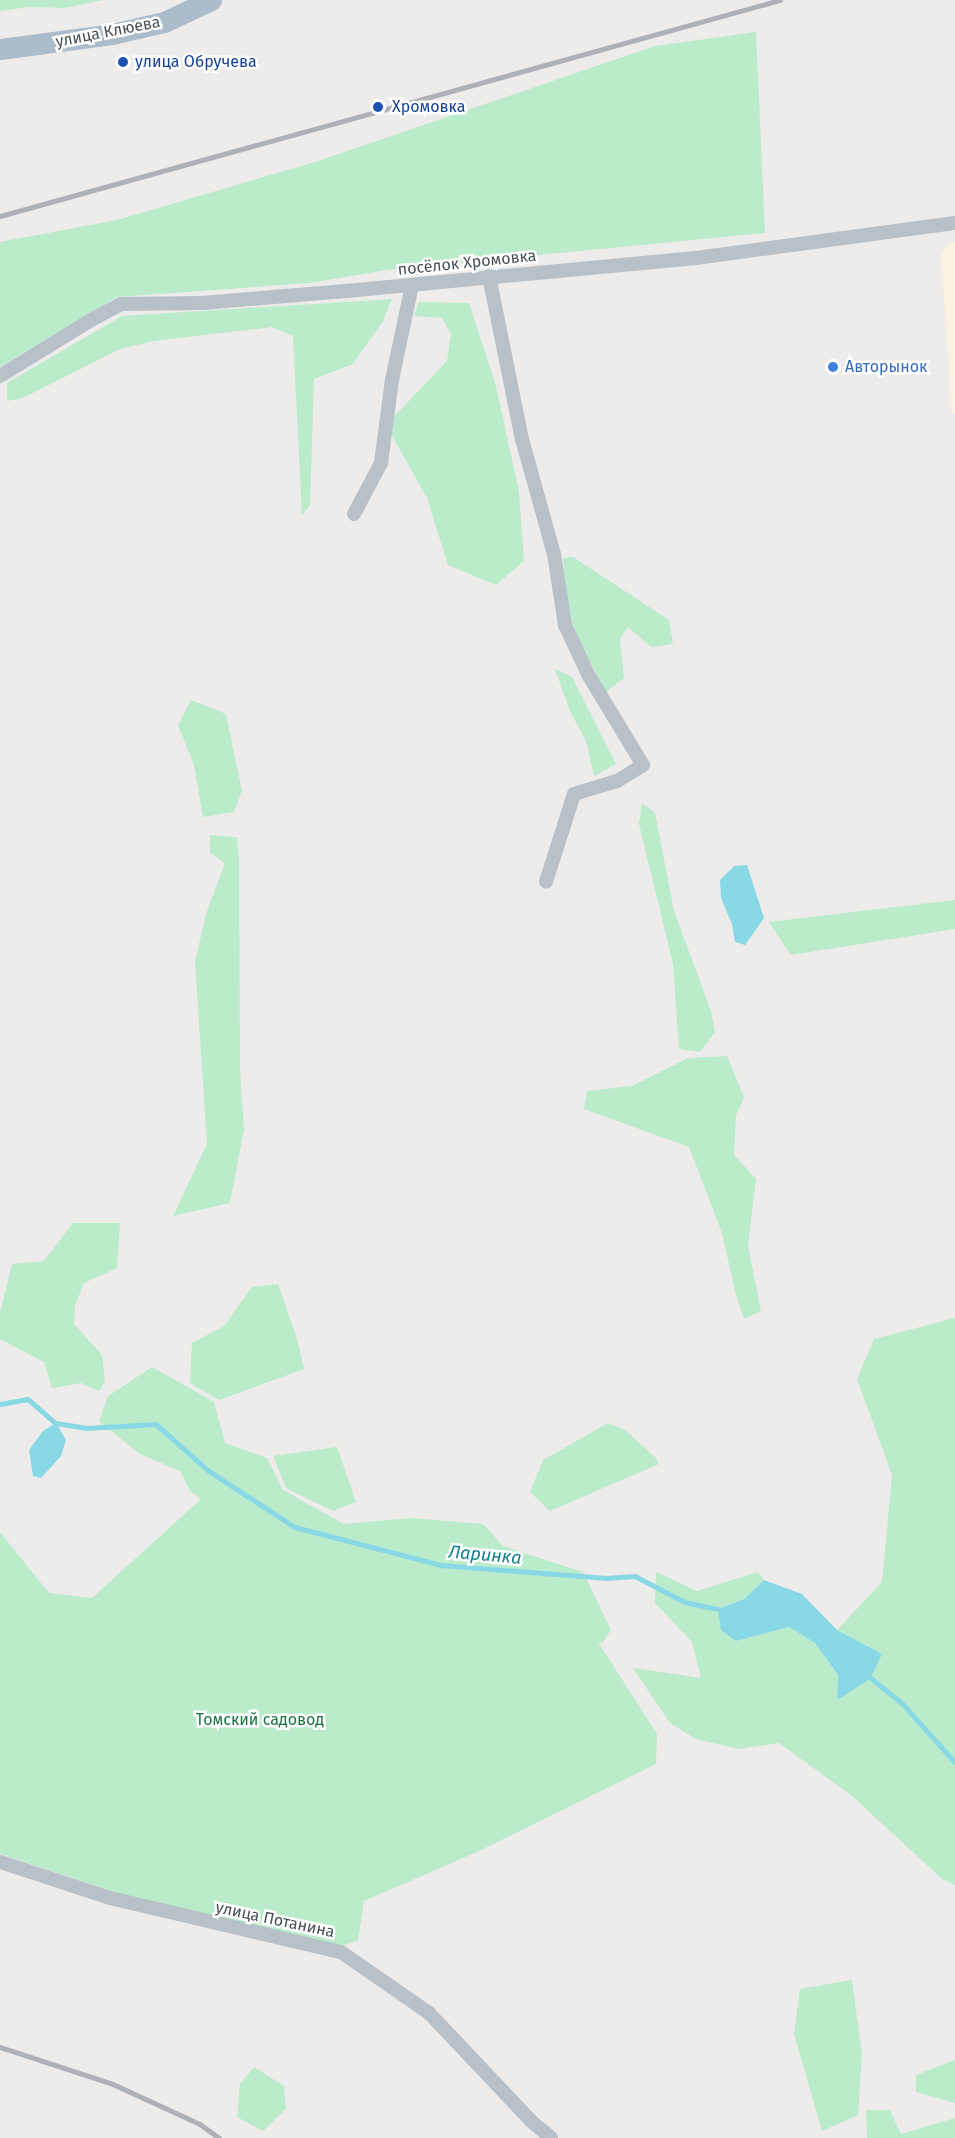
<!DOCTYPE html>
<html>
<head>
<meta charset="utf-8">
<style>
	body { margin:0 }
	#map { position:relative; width:955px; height:2138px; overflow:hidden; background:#eeebeb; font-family:"Fira Sans",sans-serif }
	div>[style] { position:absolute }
	.commercial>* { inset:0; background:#faf2e3 }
	.green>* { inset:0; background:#baebca }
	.water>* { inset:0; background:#89d8e6 }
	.stream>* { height:4.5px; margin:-2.25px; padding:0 2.25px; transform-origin:2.25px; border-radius:2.25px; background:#89d8e6 }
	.minor>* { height:14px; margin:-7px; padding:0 7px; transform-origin:7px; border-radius:7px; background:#b7c1c7 }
	.primary>* { height:21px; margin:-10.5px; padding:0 10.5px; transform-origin:10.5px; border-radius:10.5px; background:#acbcca }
	.rail>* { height:4.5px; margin:-2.25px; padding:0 2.25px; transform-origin:2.25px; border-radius:2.25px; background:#aeb1b6 }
	.dots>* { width:16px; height:16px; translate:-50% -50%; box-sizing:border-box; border:3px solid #fff; border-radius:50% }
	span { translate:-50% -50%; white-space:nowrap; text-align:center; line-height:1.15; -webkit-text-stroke:5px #fff; paint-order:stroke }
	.street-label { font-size:16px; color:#455057 }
	.transit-label { font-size:16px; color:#164399 }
	.left { translate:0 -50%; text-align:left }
	.shop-label { font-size:16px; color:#366cbe }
	.park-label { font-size:16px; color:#1a7442 }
	.water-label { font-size:18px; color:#138195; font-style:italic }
</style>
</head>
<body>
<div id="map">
	<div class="commercial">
		<i style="clip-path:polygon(955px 242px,955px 414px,952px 414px,941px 255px,949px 243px)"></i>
	</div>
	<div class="green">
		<i style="clip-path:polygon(0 0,103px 0,65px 8px,28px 7px,0 11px)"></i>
		<i style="clip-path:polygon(756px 32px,765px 233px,386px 270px,310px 283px,117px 297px,0 367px,0 242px,117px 220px,315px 162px,655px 46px)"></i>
		<i style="clip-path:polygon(392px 299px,383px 321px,353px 364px,314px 379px,310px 505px,302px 515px,293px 336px,272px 327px,154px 341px,120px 349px,23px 398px,7px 401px,7px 383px,122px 316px)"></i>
		<i style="clip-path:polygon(419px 302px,469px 303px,496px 386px,519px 492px,524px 561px,496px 585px,448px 565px,427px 498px,386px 425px,447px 361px,451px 334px,442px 318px,414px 316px)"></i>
		<i style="clip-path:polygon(573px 557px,669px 620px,673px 644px,651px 647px,628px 627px,620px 639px,624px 678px,606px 692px,579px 640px,567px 609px,563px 558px)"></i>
		<i style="clip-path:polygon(555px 669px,572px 677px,616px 764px,594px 776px,586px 741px,570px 711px)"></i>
		<i style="clip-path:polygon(191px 700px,226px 714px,242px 791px,234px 812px,203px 817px,194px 765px,178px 725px)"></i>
		<i style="clip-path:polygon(642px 803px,655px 813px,674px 911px,711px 1011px,715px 1032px,700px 1052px,679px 1049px,673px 964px,639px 824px)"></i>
		<i style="clip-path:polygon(210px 835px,237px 837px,239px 859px,240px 1070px,244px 1129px,230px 1203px,173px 1216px,207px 1144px,195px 962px,206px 914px,225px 863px,210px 853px)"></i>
		<i style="clip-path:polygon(955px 900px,955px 929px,791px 955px,769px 922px)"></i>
		<i style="clip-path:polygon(727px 1056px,744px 1097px,736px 1115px,734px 1155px,756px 1179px,748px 1246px,761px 1311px,744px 1319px,735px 1291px,722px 1233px,689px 1147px,584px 1109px,587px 1091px,632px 1086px,688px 1058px)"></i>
		<i style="clip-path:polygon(73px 1223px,120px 1223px,117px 1268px,84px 1283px,75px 1306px,74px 1324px,102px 1355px,105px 1381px,99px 1391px,81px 1383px,52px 1388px,44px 1362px,0 1339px,0 1313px,12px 1264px,44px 1261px)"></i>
		<i style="clip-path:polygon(278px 1284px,297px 1339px,304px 1369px,219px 1400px,190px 1383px,192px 1343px,224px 1326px,252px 1287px)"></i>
		<i style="clip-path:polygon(955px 1318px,955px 1885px,942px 1879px,851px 1795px,779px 1743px,738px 1749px,696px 1739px,670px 1723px,633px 1668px,701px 1678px,692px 1642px,655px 1603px,656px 1572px,697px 1591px,758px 1572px,764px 1580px,744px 1599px,718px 1609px,736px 1641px,789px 1627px,815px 1643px,838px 1675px,837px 1700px,881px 1654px,837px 1630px,882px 1582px,892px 1475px,857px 1379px,874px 1339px)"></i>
		<i style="clip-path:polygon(152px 1367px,214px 1402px,225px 1443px,267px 1458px,283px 1490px,344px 1524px,411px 1518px,483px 1524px,503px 1546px,583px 1572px,611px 1630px,602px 1643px,598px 1642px,657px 1734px,656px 1764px,477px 1852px,364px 1901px,358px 1941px,336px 1947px,127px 1896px,0 1854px,0 1532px,49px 1593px,92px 1598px,201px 1499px,190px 1491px,180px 1471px,140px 1454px,99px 1421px,108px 1396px)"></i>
		<i style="clip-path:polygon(608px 1423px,625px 1430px,656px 1458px,659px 1464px,550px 1511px,530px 1492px,543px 1460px)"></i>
		<i style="clip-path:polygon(337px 1447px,356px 1502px,333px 1511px,286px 1488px,273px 1456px)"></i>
		<i style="clip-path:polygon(852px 1980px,862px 2054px,858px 2115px,822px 2131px,794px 2034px,800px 1989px)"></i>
		<i style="clip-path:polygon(955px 2060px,955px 2103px,916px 2092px,916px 2075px)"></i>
		<i style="clip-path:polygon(254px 2067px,284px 2086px,286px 2109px,263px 2131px,237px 2117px,240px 2084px)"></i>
		<i style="clip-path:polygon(866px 2110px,890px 2110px,901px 2134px,955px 2118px,955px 2138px,867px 2138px)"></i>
	</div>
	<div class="water">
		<i style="clip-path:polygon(747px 865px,764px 918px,745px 945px,735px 942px,732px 924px,721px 898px,720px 880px,734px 866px)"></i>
		<i style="clip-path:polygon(56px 1423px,66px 1440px,61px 1456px,41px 1478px,33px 1476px,29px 1450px,43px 1431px)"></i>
		<i style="clip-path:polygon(764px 1580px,802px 1594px,837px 1630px,882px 1654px,870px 1679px,837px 1700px,838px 1675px,815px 1643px,789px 1627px,736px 1641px,721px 1630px,718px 1609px,744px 1599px)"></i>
	</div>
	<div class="stream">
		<i style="left:0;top:1404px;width:28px;rotate:-10deg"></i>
		<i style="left:28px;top:1399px;width:37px;rotate:41deg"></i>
		<i style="left:56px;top:1423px;width:30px;rotate:9deg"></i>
		<i style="left:86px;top:1428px;width:70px;rotate:-3.3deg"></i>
		<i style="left:156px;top:1424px;width:71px;rotate:41.6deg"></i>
		<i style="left:209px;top:1471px;width:103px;rotate:33.1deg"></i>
		<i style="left:295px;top:1527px;width:151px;rotate:14.6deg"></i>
		<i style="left:441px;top:1565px;width:166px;rotate:4.5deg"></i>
		<i style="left:606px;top:1578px;width:29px;rotate:-4deg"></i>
		<i style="left:635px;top:1576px;width:56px;rotate:27.5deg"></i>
		<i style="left:685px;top:1602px;width:40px;rotate:12deg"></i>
		<i style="left:866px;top:1674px;width:46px;rotate:38.9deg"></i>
		<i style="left:902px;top:1703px;width:79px;rotate:48.1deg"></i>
	</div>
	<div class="minor">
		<i style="left:489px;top:276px;width:166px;rotate:78.6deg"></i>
		<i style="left:522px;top:439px;width:119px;rotate:74.5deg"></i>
		<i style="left:554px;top:554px;width:72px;rotate:81.2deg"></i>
		<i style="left:565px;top:625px;width:56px;rotate:64.8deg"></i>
		<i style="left:589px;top:676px;width:104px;rotate:58.8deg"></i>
		<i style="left:643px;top:765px;width:31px;rotate:148deg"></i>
		<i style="left:617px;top:781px;width:45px;rotate:163.2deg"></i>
		<i style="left:574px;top:794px;width:92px;rotate:107.7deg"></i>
		<i style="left:0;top:376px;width:107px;rotate:-31.6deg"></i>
		<i style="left:91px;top:320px;width:34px;rotate:-28deg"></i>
		<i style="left:121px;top:304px;width:81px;rotate:-0.7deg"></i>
		<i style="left:202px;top:303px;width:156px;rotate:-4.8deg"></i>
		<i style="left:357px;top:290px;width:341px;rotate:-5.4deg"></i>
		<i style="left:696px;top:258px;width:261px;rotate:-7.7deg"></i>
		<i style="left:354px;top:514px;width:58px;rotate:-62.1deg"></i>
		<i style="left:381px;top:463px;width:84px;rotate:-82.5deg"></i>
		<i style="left:392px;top:380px;width:97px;rotate:-78.1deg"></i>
		<i style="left:0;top:1862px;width:116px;rotate:18.1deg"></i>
		<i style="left:110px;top:1898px;width:237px;rotate:13.2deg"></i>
		<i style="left:341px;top:1952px;width:107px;rotate:34.7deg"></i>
		<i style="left:429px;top:2013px;width:149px;rotate:46.6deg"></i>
		<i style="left:531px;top:2121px;width:26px;rotate:40deg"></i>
	</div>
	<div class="primary">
		<i style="left:0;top:49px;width:113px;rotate:-7.6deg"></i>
		<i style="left:112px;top:34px;width:53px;rotate:-13deg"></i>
		<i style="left:164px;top:22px;width:52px;rotate:-25.1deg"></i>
	</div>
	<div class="rail">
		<i style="left:0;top:216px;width:809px;rotate:-15.48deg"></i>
		<i style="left:0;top:2047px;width:119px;rotate:18.1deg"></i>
		<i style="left:113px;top:2084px;width:96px;rotate:24.7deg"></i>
		<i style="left:200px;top:2124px;width:24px;rotate:36deg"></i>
	</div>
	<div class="dots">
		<i style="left:123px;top:62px;background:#1a4fb4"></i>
		<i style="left:378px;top:107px;background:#1a4fb4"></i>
		<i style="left:833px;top:367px;background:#3f7fe0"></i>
	</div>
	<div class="street-label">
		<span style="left:108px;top:32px;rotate:-11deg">улица Клюева</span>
		<span style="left:467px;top:263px;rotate:-6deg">посёлок Хромовка</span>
		<span style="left:275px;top:1920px;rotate:12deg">улица Потанина</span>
	</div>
	<div class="transit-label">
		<span class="left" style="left:135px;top:62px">улица Обручева</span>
		<span class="left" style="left:392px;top:107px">Хромовка</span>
	</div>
	<div class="shop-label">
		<span class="left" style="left:845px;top:367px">Авторынок</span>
	</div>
	<div class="park-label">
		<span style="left:260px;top:1720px">Томский садовод</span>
	</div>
	<div class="water-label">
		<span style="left:485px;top:1555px;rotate:5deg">Ларинка</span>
	</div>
</div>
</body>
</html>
